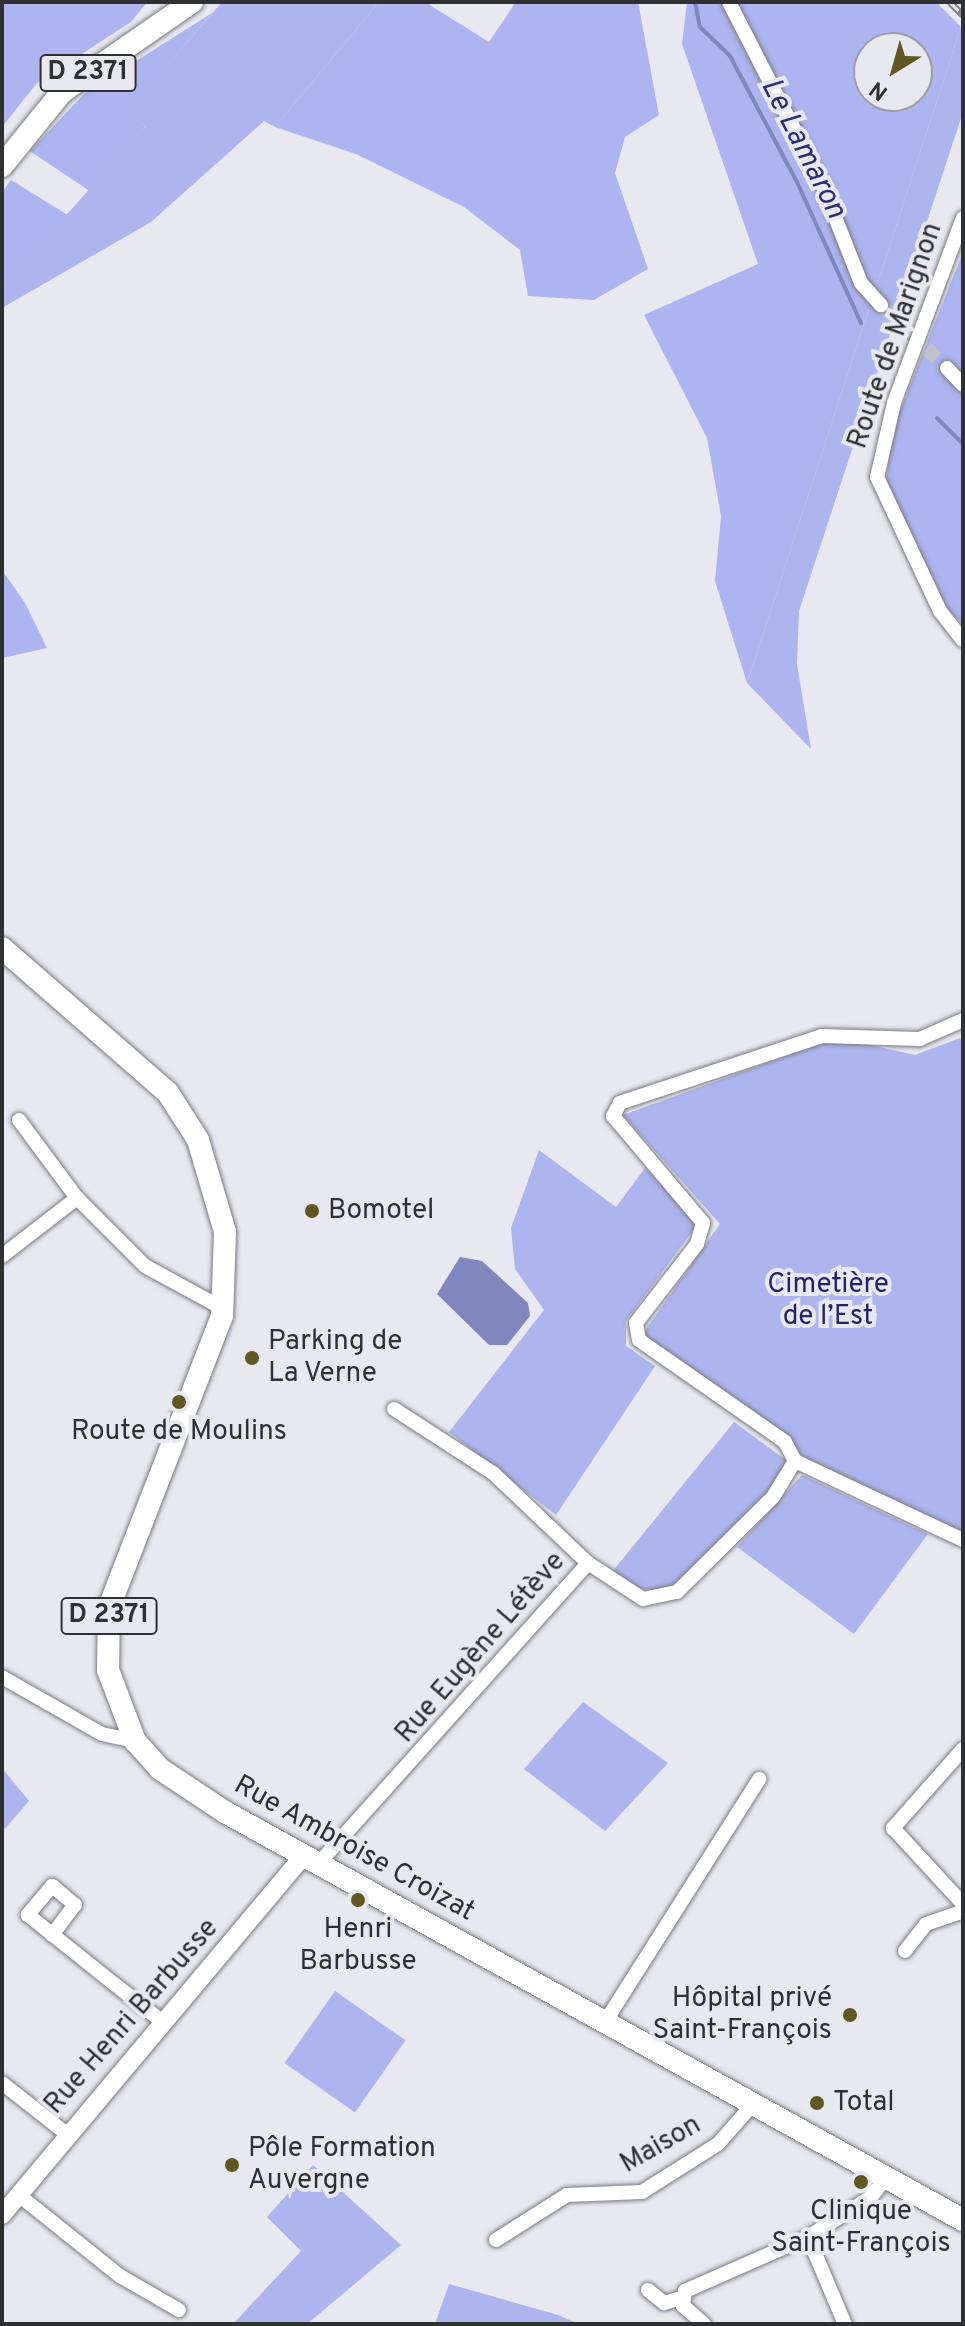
<!DOCTYPE html>
<html>
<head>
<meta charset="utf-8">
<style>
	body { margin:0 }
	#map { position:relative; width:965px; height:2326px; overflow:hidden; background:#e7e8f0; font-family:Overpass,sans-serif }
	div>[style] { position:absolute }
	.green>* { inset:0; background:#aeb5ee; transform-origin:0 0 }
	.forest>* { inset:0; background:#aeb4ef }
	.water>* { inset:0; background:#8086be }
	.stream>* { height:4px; margin:-2px; padding:0 2px; transform-origin:2px; border-radius:2px; background:#8086be }
	.minor-tunnel>* { height:14px; margin-top:-7px; transform-origin:0; background:repeating-linear-gradient(90deg,#c2c3ca 0 14px,transparent 0 21px) }
	.roads { filter:drop-shadow(0 0 2px #797a81) drop-shadow(0 0 2px #797a81) }
	.minor>* { height:14px; margin:-7px; padding:0 7px; transform-origin:7px; border-radius:7px; background:#fff }
	.tertiary>* { height:18px; margin:-9px; padding:0 9px; transform-origin:9px; border-radius:9px; background:#fff }
	.primary>* { height:22px; margin:-11px; padding:0 11px; transform-origin:11px; border-radius:11px; background:#fff }
	.rail>* { height:7px; margin-top:-3.5px; transform-origin:0; background:repeating-linear-gradient(90deg,#e7e8f0 0 12px,#818286 0 24px); box-sizing:border-box; border-block:2px solid #818286 }
	.dots>* { width:22px; height:22px; translate:-50% -50%; box-sizing:border-box; border:4px solid #e7e8f0; border-radius:50% }
	span { translate:-50% -50%; white-space:nowrap; text-align:center; line-height:1.15; -webkit-text-stroke:8px #e7e8f0; paint-order:stroke }
	.shield-label span { padding:2px 6px; background:#e7e8f0; border:2px solid; border-radius:6px; -webkit-text-stroke-width:0 }
	.shield-label { font-size:26px; color:#2f3032; font-weight:700 }
	.street-label { font-size:28px; color:#2f3032 }
	.poi-label { font-size:28px; color:#2f3032 }
	.left { translate:0 -50%; text-align:left }
	.right { translate:-100% -50%; text-align:right }
	.park-label { font-size:28px; color:#262266 }
	.water-label { font-size:30px; color:#2e2d71; font-style:italic }
	.frame { position:absolute; inset:0; border:4px solid #2f3032; pointer-events:none }
	.north { position:absolute; left:853px; top:32px; width:80px; height:80px; box-sizing:border-box; background:#e7e8f0; border:2px solid #9d9ea4; border-radius:50%; rotate:217deg; font-size:22px; font-weight:700; line-height:32px; text-align:center; color:#2f3032 }
	.north::after { content:''; display:block; margin:auto; width:28px; height:36px; background:#605723; clip-path:polygon(50% 0,100% 100%,50% 72%,0 100%) }
</style>
</head>
<body>
<div id="map">
	<div class="green">
		<i style="clip-path:polygon(222px 2px,379px 2px,275px 127px,264px 121px,151px 222px,2px 308px,2px 287px,145px 127px,127px 111px)"></i>
		<i style="clip-path:polygon(961px 27px,963px 112px,799px 611px,797px 664px,811px 749px,747px 683px)"></i>
		<i style="clip-path:polygon(960px 1038px,963px 1042px,963px 1534px,815px 1465px,642px 1335px,720px 1224px,623px 1115px,819px 1044px,848px 1040px,915px 1055px)"></i>
		<i style="clip-path:polygon(539px 1150px,616px 1207px,645px 1168px,692px 1215px,694px 1229px,626px 1321px,626px 1346px,655px 1366px,556px 1515px,449px 1432px,544px 1310px,515px 1269px,511px 1228px)"></i>
		<i style="clip-path:polygon(734px 1422px,787px 1461px,783px 1476px,685px 1577px,664px 1591px,635px 1589px,612px 1572px)"></i>
		<i style="clip-path:polygon(802px 1475px,928px 1534px,854px 1634px,737px 1547px)"></i>
		<i style="clip-path:polygon(583px 1702px,668px 1763px,605px 1831px,524px 1769px)"></i>
		<i style="clip-path:polygon(2px 1768px,29px 1801px,2px 1832px)"></i>
		<i style="left:335px;top:1991px;width:86px;height:88px;rotate:35deg"></i>
		<i style="clip-path:polygon(313px 2165px,401px 2245px,307px 2324px,233px 2324px,301px 2251px,267px 2217px)"></i>
		<i style="clip-path:polygon(449px 2284px,558px 2315px,579px 2324px,435px 2324px)"></i>
	</div>
	<div class="forest">
		<i style="clip-path:polygon(2px 2px,147px 2px,131px 22px,37px 83px,2px 127px)"></i>
		<i style="clip-path:polygon(379px 2px,425px 2px,489px 42px,516px 2px,638px 2px,659px 115px,625px 137px,615px 173px,648px 269px,594px 300px,528px 296px,520px 250px,464px 207px,356px 154px,275px 127px)"></i>
		<i style="clip-path:polygon(evenodd,687px 2px,936px 2px,961px 27px,747px 683px,715px 581px,721px 516px,707px 438px,644px 315px,758px 264px,682px 44px,687px 2px,869px 48px,917px 48px,917px 96px,869px 96px,869px 48px)"></i>
		<i style="clip-path:polygon(212px 13px,128px 111px,145px 127px,91px 192px,30px 151px,84px 94px)"></i>
		<i style="clip-path:polygon(11px 180px,71px 217px,2px 287px,2px 192px)"></i>
		<i style="clip-path:polygon(963px 252px,963px 625px,946px 608px,886px 484px,892px 431px)"></i>
		<i style="clip-path:polygon(2px 570px,25px 603px,47px 648px,2px 658px)"></i>
	</div>
	<div class="water">
		<i style="clip-path:polygon(460px 1257px,482px 1261px,528px 1303px,530px 1316px,507px 1345px,489px 1345px,437px 1294px)"></i>
	</div>
	<div class="stream">
		<i style="left:695px;top:2px;width:25px;rotate:79deg"></i>
		<i style="left:700px;top:27px;width:42px;rotate:44deg"></i>
		<i style="left:730px;top:56px;width:143px;rotate:62deg"></i>
		<i style="left:797px;top:182px;width:155px;rotate:65.6deg"></i>
		<i style="left:937px;top:418px;width:37px;rotate:45deg"></i>
	</div>
	<div class="minor-tunnel">
		<i style="left:881px;top:305px;width:91px;rotate:43.7deg"></i>
	</div>
	<div class="roads">
		<div class="minor">
			<i style="left:729px;top:2px;width:204px;rotate:62.9deg"></i>
			<i style="left:822px;top:184px;width:106px;rotate:68.5deg"></i>
			<i style="left:861px;top:283px;width:30px;rotate:48deg"></i>
			<i style="left:963px;top:218px;width:197px;rotate:110.5deg"></i>
			<i style="left:894px;top:403px;width:76px;rotate:102.9deg"></i>
			<i style="left:877px;top:477px;width:148px;rotate:64.8deg"></i>
			<i style="left:940px;top:611px;width:37px;rotate:52deg"></i>
			<i style="left:947px;top:368px;width:23px;rotate:47deg"></i>
			<i style="left:963px;top:1020px;width:47px;rotate:156.2deg"></i>
			<i style="left:920px;top:1039px;width:98px;rotate:-178.2deg"></i>
			<i style="left:822px;top:1036px;width:213px;rotate:161.7deg"></i>
			<i style="left:620px;top:1103px;width:15px;rotate:118deg"></i>
			<i style="left:613px;top:1116px;width:140px;rotate:49.9deg"></i>
			<i style="left:703px;top:1223px;width:22px;rotate:106deg"></i>
			<i style="left:697px;top:1244px;width:100px;rotate:127.7deg"></i>
			<i style="left:636px;top:1323px;width:17px;rotate:80deg"></i>
			<i style="left:639px;top:1340px;width:178px;rotate:34.9deg"></i>
			<i style="left:785px;top:1442px;width:21px;rotate:62deg"></i>
			<i style="left:795px;top:1461px;width:186px;rotate:25.2deg"></i>
			<i style="left:19px;top:1120px;width:97px;rotate:53.4deg"></i>
			<i style="left:2px;top:1256px;width:95px;rotate:-37.7deg"></i>
			<i style="left:77px;top:1198px;width:96px;rotate:45deg"></i>
			<i style="left:145px;top:1266px;width:90px;rotate:28.6deg"></i>
			<i style="left:394px;top:1409px;width:118px;rotate:32.9deg"></i>
			<i style="left:493px;top:1473px;width:131px;rotate:43.5deg"></i>
			<i style="left:2px;top:1677px;width:115px;rotate:29.7deg"></i>
			<i style="left:102px;top:1734px;width:34px;rotate:12deg"></i>
			<i style="left:963px;top:1749px;width:106px;rotate:131.5deg"></i>
			<i style="left:893px;top:1828px;width:103px;rotate:47.4deg"></i>
			<i style="left:319px;top:1863px;width:403px;rotate:-48.1deg"></i>
			<i style="left:588px;top:1563px;width:66px;rotate:33.2deg"></i>
			<i style="left:643px;top:1599px;width:35px;rotate:-12deg"></i>
			<i style="left:677px;top:1592px;width:135px;rotate:-44.7deg"></i>
			<i style="left:773px;top:1497px;width:42px;rotate:-58.6deg"></i>
			<i style="left:52px;top:1935px;width:38px;rotate:-53deg"></i>
			<i style="left:75px;top:1905px;width:30px;rotate:-140deg"></i>
			<i style="left:52px;top:1886px;width:38px;rotate:130deg"></i>
			<i style="left:28px;top:1915px;width:109px;rotate:38.7deg"></i>
			<i style="left:113px;top:1983px;width:65px;rotate:38.1deg"></i>
			<i style="left:905px;top:1951px;width:34px;rotate:-52deg"></i>
			<i style="left:926px;top:1924px;width:39px;rotate:-19deg"></i>
			<i style="left:605px;top:2022px;width:288px;rotate:-57.6deg"></i>
			<i style="left:2px;top:2083px;width:84px;rotate:38.2deg"></i>
			<i style="left:20px;top:2196px;width:128px;rotate:38.7deg"></i>
			<i style="left:120px;top:2276px;width:68px;rotate:30deg"></i>
			<i style="left:808px;top:2237px;width:95px;rotate:67deg"></i>
			<i style="left:496px;top:2240px;width:84px;rotate:-32.4deg"></i>
			<i style="left:567px;top:2195px;width:75px;rotate:-2.3deg"></i>
			<i style="left:642px;top:2192px;width:90px;rotate:-32.3deg"></i>
			<i style="left:718px;top:2144px;width:53px;rotate:-48.8deg"></i>
			<i style="left:648px;top:2290px;width:21px;rotate:39deg"></i>
			<i style="left:664px;top:2303px;width:18px;rotate:-16deg"></i>
			<i style="left:704px;top:2324px;width:28px;rotate:-139deg"></i>
			<i style="left:683px;top:2306px;width:15px;rotate:-82deg"></i>
			<i style="left:685px;top:2291px;width:134px;rotate:-23.7deg"></i>
			<i style="left:808px;top:2237px;width:75px;rotate:-32.4deg"></i>
			<i style="left:871px;top:2197px;width:24px;rotate:-52deg"></i>
		</div>
		<div class="tertiary">
			<i style="left:2px;top:2215px;width:471px;rotate:-50deg"></i>
		</div>
		<div class="primary">
			<i style="left:2px;top:166px;width:95px;rotate:-51deg"></i>
			<i style="left:62px;top:92px;width:158px;rotate:-34.7deg"></i>
			<i style="left:2px;top:948px;width:220px;rotate:41.1deg"></i>
			<i style="left:168px;top:1093px;width:56px;rotate:57.4deg"></i>
			<i style="left:198px;top:1140px;width:96px;rotate:73.6deg"></i>
			<i style="left:225px;top:1232px;width:84px;rotate:92deg"></i>
			<i style="left:222px;top:1316px;width:313px;rotate:111.2deg"></i>
			<i style="left:109px;top:1608px;width:62px;rotate:90.9deg"></i>
			<i style="left:108px;top:1670px;width:76px;rotate:69.2deg"></i>
			<i style="left:135px;top:1741px;width:38px;rotate:48deg"></i>
			<i style="left:160px;top:1769px;width:78px;rotate:33.5deg"></i>
			<i style="left:225px;top:1812px;width:843px;rotate:28.94deg"></i>
		</div>
	</div>
	<div class="rail">
		<i style="left:950px;top:2px;width:18px;rotate:45deg"></i>
	</div>
	<div class="dots">
		<i style="left:312px;top:1211px;background:#605723"></i>
		<i style="left:252px;top:1358px;background:#605723"></i>
		<i style="left:179px;top:1402px;background:#605723"></i>
		<i style="left:358px;top:1900px;background:#605723"></i>
		<i style="left:850px;top:2015px;background:#605723"></i>
		<i style="left:817px;top:2103px;background:#605723"></i>
		<i style="left:232px;top:2165px;background:#605723"></i>
		<i style="left:861px;top:2182px;background:#605723"></i>
	</div>
	<div class="shield-label">
		<span style="left:88px;top:73px">D 2371</span>
		<span style="left:109px;top:1616px">D 2371</span>
	</div>
	<div class="street-label">
		<span style="left:896px;top:336px;rotate:-71deg">Route de Marignon</span>
		<span style="left:481px;top:1648px;rotate:-49deg">Rue Eugène Létève</span>
		<span style="left:354px;top:1849px;rotate:29deg">Rue Ambroise Croizat</span>
		<span style="left:132px;top:2017px;rotate:-49deg">Rue Henri Barbusse</span>
		<span style="left:661px;top:2145px;rotate:-30deg">Maison</span>
	</div>
	<div class="poi-label">
		<span class="left" style="left:328px;top:1211px">Bomotel</span>
		<span class="left" style="left:268px;top:1358px">Parking de<br>La Verne</span>
		<span style="left:179px;top:1432px">Route de Moulins</span>
		<span style="left:358px;top:1946px">Henri<br>Barbusse</span>
		<span class="right" style="left:832px;top:2015px">Hôpital privé<br>Saint-François</span>
		<span class="left" style="left:833px;top:2103px">Total</span>
		<span class="left" style="left:248px;top:2165px">Pôle Formation<br>Auvergne</span>
		<span style="left:861px;top:2228px">Clinique<br>Saint-François</span>
	</div>
	<div class="park-label">
		<span style="left:828px;top:1301px">Cimetière<br>de l’Est</span>
	</div>
	<div class="water-label">
		<span style="left:802px;top:149px;rotate:63deg">Le Lamaron</span>
	</div>
	<div class="frame"></div>
	<div class="north">N</div>
</div>
</body>
</html>
